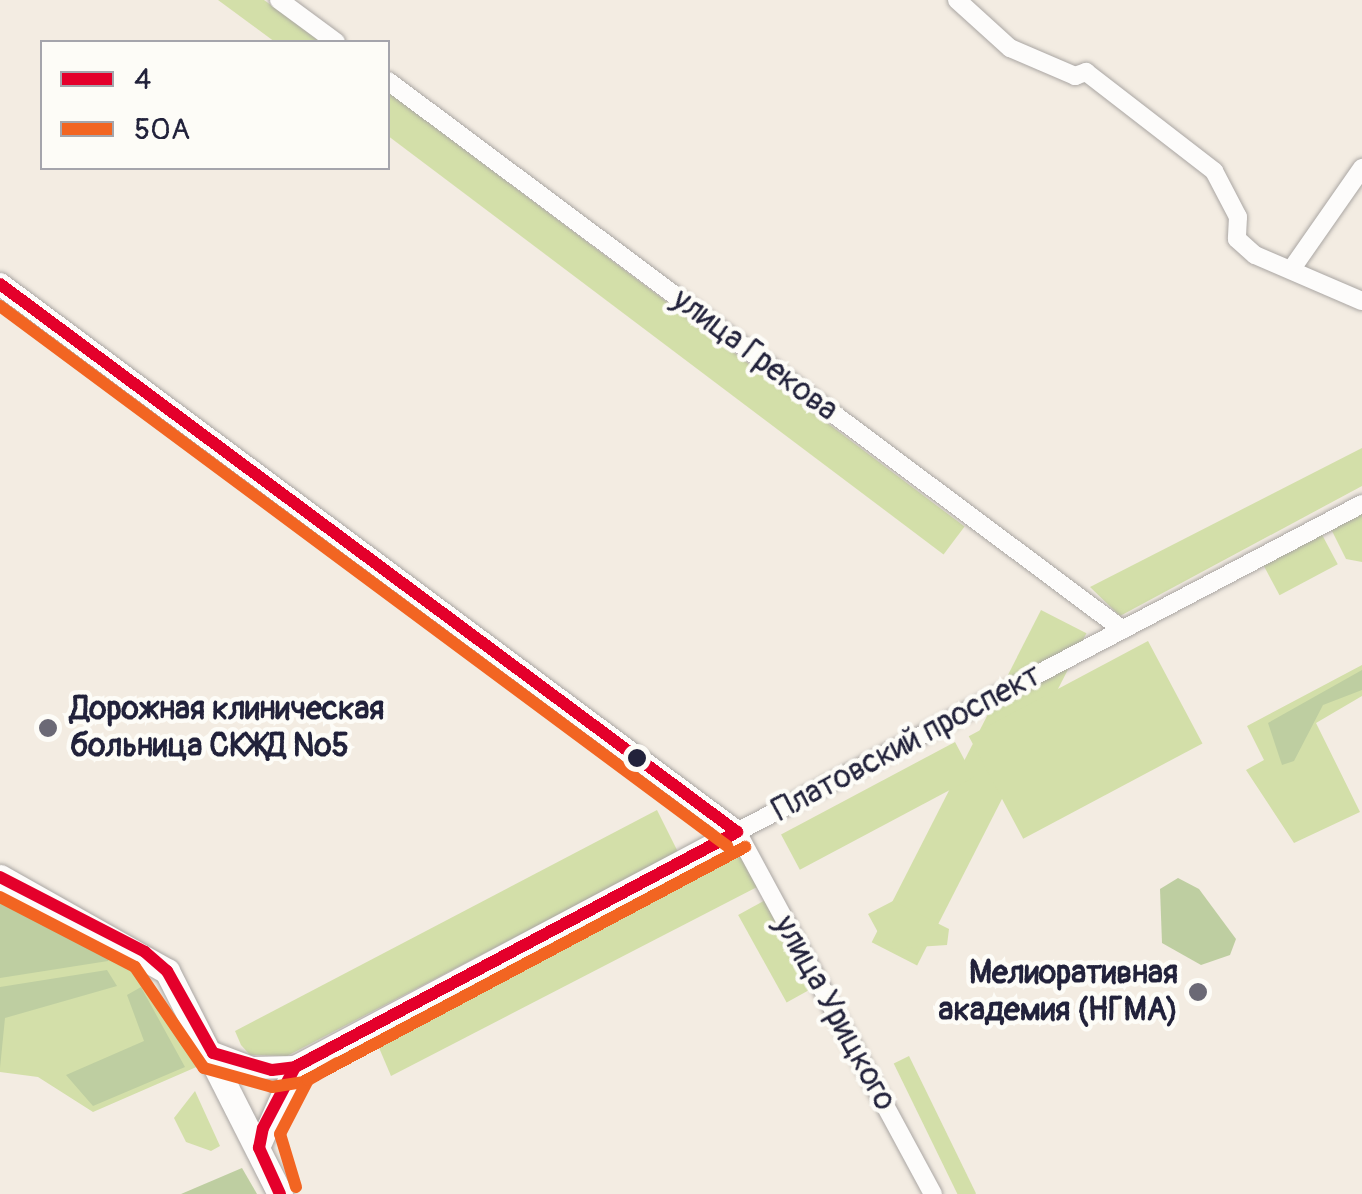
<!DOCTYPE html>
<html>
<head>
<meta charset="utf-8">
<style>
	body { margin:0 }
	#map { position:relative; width:1362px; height:1194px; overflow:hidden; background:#f3ece2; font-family:Pangolin,sans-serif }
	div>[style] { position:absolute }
	.green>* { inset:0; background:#d3dfa9; transform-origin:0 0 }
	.forest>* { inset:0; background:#becea1 }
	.roads { filter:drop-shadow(0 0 2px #aaa6a3) drop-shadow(0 0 2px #aaa6a3) }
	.minor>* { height:18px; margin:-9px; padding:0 9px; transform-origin:9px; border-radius:9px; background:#fdfcfb }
	.tertiary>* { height:22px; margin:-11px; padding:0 11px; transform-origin:11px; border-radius:11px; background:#fdfcfb }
	.secondary>* { height:25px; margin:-12.5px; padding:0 12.5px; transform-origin:12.5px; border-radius:12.5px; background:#fdfcfb }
	.bus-1>* { height:12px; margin:-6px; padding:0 6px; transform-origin:6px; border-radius:6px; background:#e4002b }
	.bus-2>* { height:12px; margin:-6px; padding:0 6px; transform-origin:6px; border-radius:6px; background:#f26522 }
	.dots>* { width:28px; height:28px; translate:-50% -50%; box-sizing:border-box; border:5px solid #fdfcf7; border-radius:50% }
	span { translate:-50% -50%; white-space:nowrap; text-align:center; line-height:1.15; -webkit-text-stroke:9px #fdfcf7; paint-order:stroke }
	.street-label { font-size:32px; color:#22223b }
	.poi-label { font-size:32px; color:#22223b; font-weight:700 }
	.left { translate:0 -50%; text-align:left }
	.right { translate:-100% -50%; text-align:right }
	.legend { position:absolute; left:40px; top:40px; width:350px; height:130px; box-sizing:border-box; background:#fdfcf7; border:2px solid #a5a5ac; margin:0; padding:12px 18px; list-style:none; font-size:30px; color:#22223b }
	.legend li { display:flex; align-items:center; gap:20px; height:50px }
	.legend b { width:50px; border:2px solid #a5a5ac }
</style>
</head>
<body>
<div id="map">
	<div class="green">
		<i style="clip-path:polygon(218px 0,264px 0,322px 42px,275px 42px)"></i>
		<i style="left:388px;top:92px;width:722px;height:35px;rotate:37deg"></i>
		<i style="clip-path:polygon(1362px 448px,1362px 486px,1120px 616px,1090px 587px)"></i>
		<i style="clip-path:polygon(1362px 508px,1362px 562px,1346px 559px,1329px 525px)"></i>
		<i style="left:1319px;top:529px;width:40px;height:66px;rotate:62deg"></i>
		<i style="left:1041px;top:610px;width:51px;height:373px;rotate:27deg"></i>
		<i style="left:1148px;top:641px;width:116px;height:203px;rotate:62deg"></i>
		<i style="clip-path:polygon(1362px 665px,1362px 696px,1316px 723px,1360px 812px,1294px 843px,1246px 770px,1264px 760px,1247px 726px)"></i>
		<i style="left:955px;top:742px;width:40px;height:197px;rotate:62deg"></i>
		<i style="clip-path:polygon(657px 810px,678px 852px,287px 1056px,250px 1055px,241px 1045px,235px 1031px)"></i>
		<i style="clip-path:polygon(734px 842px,759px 886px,391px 1076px,374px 1036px)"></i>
		<i style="clip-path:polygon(0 886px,140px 965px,201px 1065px,93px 1112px,38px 1077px,0 1072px)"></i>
		<i style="left:767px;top:899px;width:100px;height:33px;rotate:61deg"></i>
		<i style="clip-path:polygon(893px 901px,949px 929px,947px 945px,887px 949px,868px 914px)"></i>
		<i style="left:909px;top:1056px;width:153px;height:17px;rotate:64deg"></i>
		<i style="clip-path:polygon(195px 1091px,220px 1146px,211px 1151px,186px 1142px,174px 1118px)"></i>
	</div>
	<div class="forest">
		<i style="clip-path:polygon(1362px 670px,1362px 690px,1323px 705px,1294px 761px,1282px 765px,1268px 723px)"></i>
		<i style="clip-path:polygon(1178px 878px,1199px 889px,1236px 939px,1230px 955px,1201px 965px,1162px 943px,1160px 889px)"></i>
		<i style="clip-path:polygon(0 892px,113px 952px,108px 961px,0 978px)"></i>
		<i style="clip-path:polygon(107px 970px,117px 986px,5px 1018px,0 1068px,0 987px)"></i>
		<i style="clip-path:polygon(141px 987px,185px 1067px,93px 1106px,66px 1075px,144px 1041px,127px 995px)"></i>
		<i style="clip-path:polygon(242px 1168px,257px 1194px,181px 1194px)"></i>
	</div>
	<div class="roads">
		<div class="minor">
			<i style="left:279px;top:0;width:71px;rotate:36.4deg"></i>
			<i style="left:957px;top:0;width:72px;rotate:42.2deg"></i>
			<i style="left:1010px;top:48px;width:71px;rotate:23.3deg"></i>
			<i style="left:1075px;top:76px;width:12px;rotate:-20deg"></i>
			<i style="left:1086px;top:72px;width:162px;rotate:37.7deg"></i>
			<i style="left:1214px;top:171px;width:52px;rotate:62.4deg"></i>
			<i style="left:1238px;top:217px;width:22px;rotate:93deg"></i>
			<i style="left:1237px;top:239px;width:24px;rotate:42deg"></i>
			<i style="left:1255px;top:255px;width:116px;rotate:23.3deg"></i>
			<i style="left:388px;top:81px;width:917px;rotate:36.76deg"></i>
			<i style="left:1293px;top:267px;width:121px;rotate:-55.1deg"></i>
			<i style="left:933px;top:1194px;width:412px;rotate:-118.4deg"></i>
			<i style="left:737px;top:832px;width:706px;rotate:-27.69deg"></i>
		</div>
		<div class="tertiary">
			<i style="left:0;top:284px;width:918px;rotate:36.63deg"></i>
			<i style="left:737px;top:832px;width:501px;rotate:152deg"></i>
			<i style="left:295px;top:1067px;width:43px;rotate:178.7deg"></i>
			<i style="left:252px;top:1068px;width:42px;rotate:-159deg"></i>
			<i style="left:259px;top:1148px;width:89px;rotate:-66deg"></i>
		</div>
		<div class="secondary">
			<i style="left:0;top:877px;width:192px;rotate:29.4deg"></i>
			<i style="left:167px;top:971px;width:250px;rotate:63.1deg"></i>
		</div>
	</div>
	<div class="bus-1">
		<i style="left:0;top:284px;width:918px;rotate:36.63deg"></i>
		<i style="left:0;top:877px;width:163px;rotate:27.3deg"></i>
		<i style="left:145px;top:952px;width:29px;rotate:41deg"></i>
		<i style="left:167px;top:971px;width:94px;rotate:60.7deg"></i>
		<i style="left:213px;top:1053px;width:61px;rotate:16.1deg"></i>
		<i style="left:272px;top:1070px;width:23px;rotate:-7deg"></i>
		<i style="left:295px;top:1067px;width:501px;rotate:-28deg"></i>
		<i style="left:280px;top:1194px;width:51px;rotate:-114.5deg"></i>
		<i style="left:259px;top:1148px;width:20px;rotate:-79deg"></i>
		<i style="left:263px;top:1128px;width:69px;rotate:-62.3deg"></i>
		<i style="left:295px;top:1067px;width:40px;rotate:-28deg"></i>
	</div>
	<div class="bus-2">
		<i style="left:0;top:306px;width:906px;rotate:36.6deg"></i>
		<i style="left:0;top:897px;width:152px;rotate:27.4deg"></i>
		<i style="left:135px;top:967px;width:122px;rotate:55.7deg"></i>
		<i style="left:204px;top:1068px;width:71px;rotate:15.6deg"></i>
		<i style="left:272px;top:1087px;width:31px;rotate:-9deg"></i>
		<i style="left:303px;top:1082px;width:501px;rotate:-28deg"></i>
		<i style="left:296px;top:1187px;width:55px;rotate:-106.8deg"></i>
		<i style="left:280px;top:1134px;width:61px;rotate:-62.6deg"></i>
		<i style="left:308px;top:1080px;width:34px;rotate:-30deg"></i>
	</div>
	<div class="dots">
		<i style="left:48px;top:728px;background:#6b6975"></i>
		<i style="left:637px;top:758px;background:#22223b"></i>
		<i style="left:1198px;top:992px;background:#6b6975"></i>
	</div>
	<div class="street-label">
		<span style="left:755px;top:355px;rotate:37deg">улица Грекова</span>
		<span style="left:907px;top:743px;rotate:-28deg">Платовский проспект</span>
		<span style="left:835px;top:1013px;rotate:61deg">улица Урицкого</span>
	</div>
	<div class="poi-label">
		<span class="left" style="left:70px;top:728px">Дорожная клиническая<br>больница СКЖД №5</span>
		<span class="right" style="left:1178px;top:992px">Мелиоративная<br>академия (НГМА)</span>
	</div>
	<ul class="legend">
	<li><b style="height:12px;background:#e4002b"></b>4</li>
	<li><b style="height:12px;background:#f26522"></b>50А</li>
	</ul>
</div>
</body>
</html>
